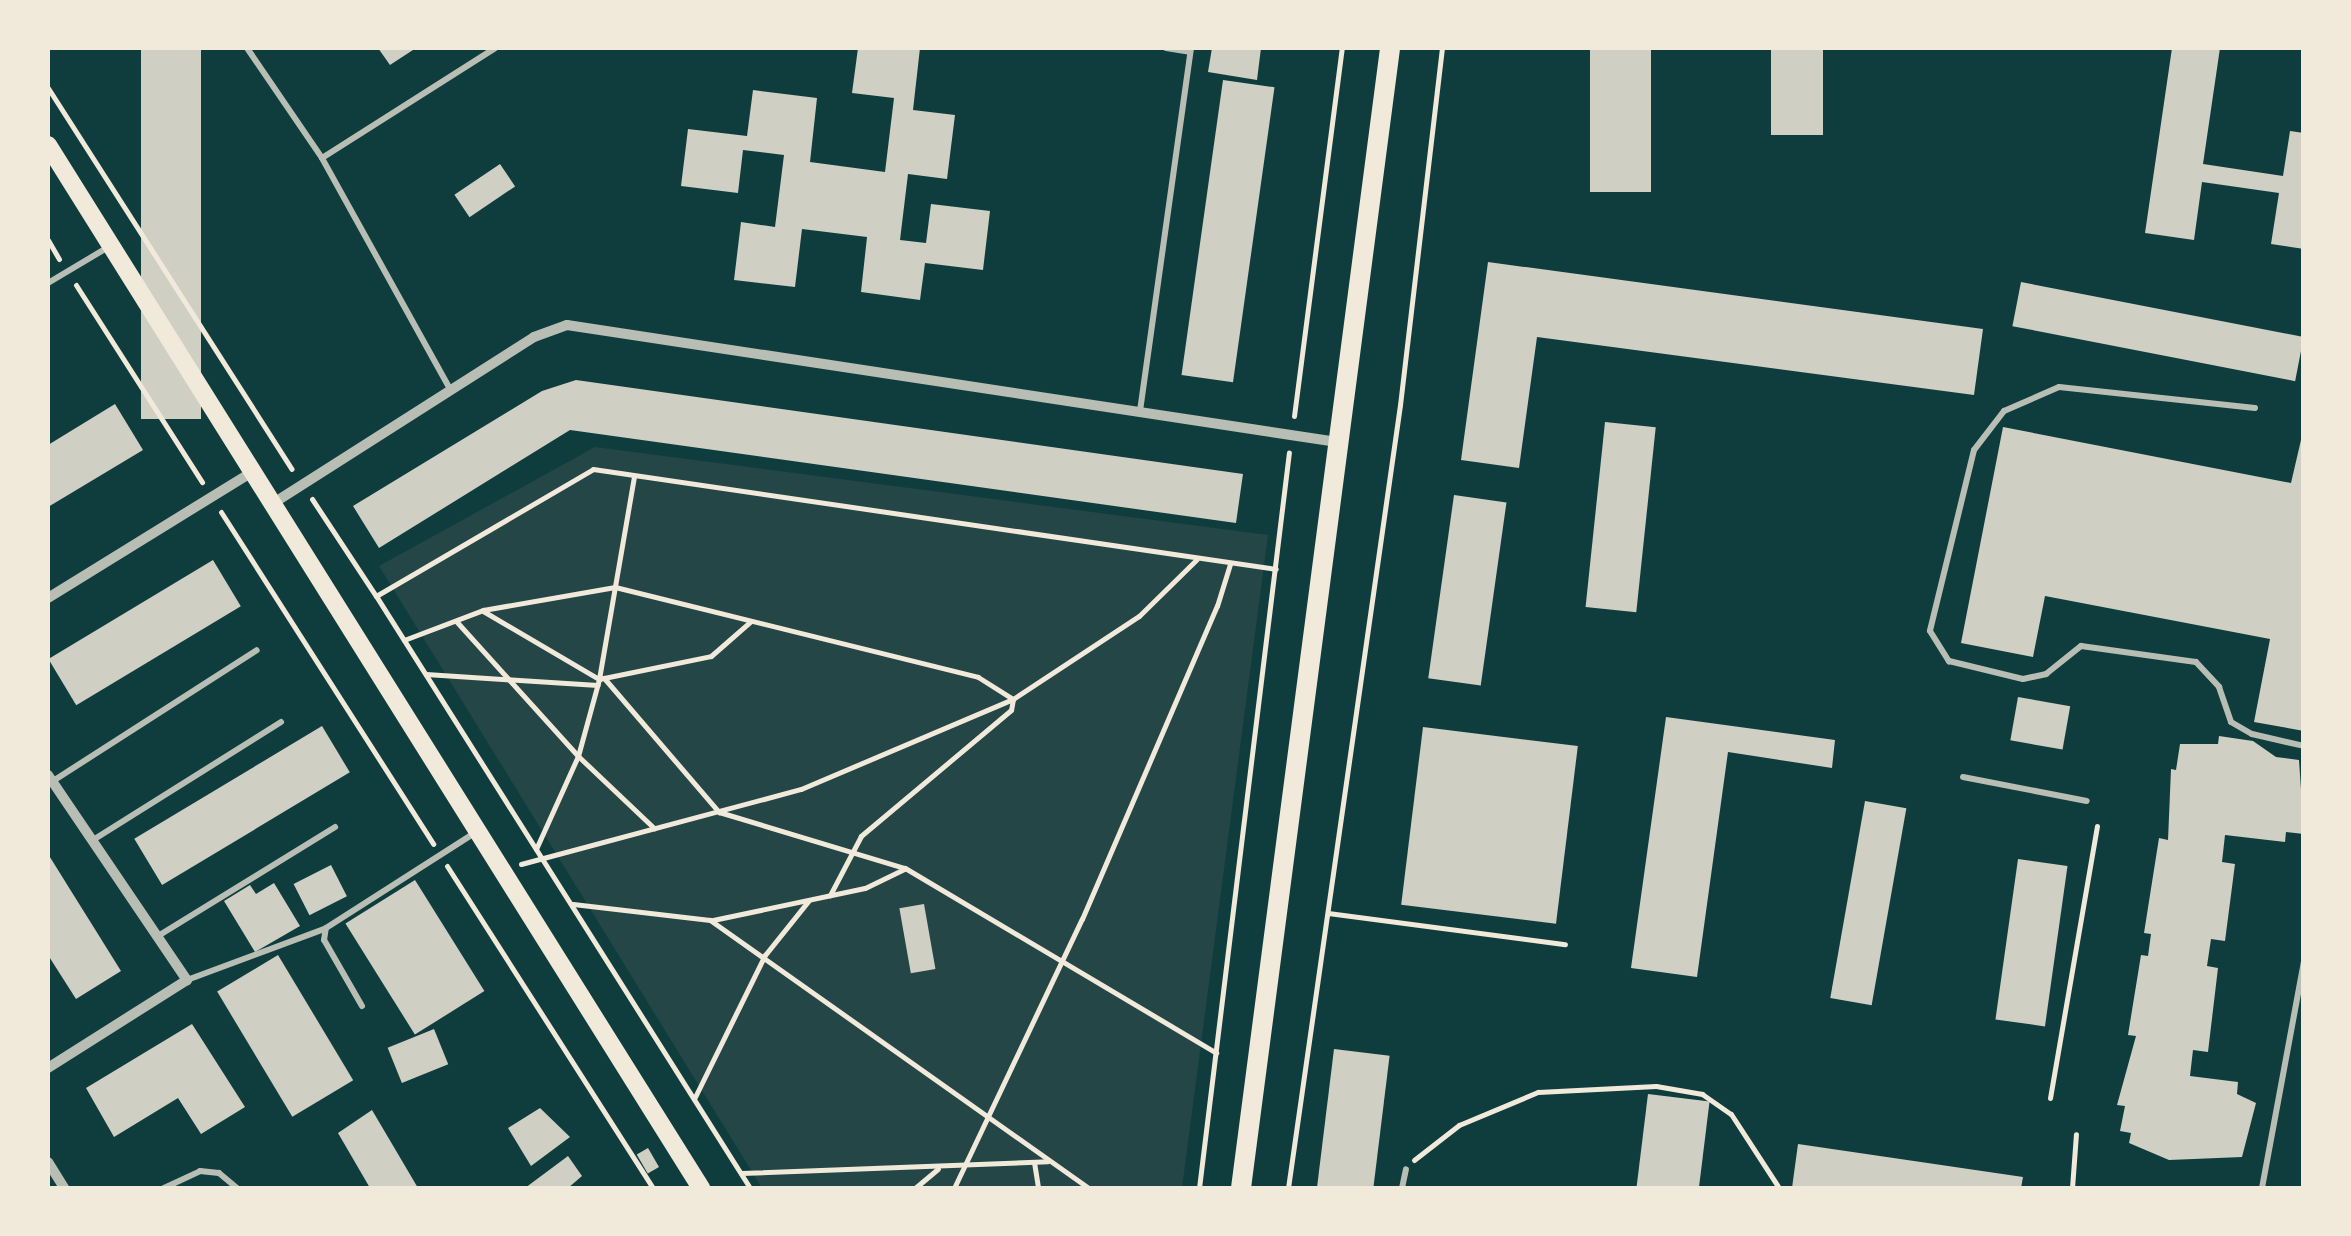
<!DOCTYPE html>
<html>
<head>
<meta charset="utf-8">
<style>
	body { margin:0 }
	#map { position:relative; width:2351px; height:1236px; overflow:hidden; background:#0f3d3e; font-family:"Work Sans",sans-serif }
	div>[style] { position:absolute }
	.green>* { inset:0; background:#244646 }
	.building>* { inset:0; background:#cfcfc3; transform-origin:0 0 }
	.path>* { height:5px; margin:-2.5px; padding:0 2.5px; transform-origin:2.5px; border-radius:2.5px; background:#f1e9da }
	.service>* { height:6px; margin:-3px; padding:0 3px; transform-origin:3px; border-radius:3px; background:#b8beb3 }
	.minor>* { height:10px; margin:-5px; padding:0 5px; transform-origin:5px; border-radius:5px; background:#b8beb3 }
	.secondary>* { height:18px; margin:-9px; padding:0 9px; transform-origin:9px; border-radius:9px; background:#f1e9da }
	.primary>* { height:20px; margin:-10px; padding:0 10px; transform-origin:10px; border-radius:10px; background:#f1e9da }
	span { translate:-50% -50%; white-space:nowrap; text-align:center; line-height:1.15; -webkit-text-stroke:9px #f1e9da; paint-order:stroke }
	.frame { position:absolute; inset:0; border:50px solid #f1e9da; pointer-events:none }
</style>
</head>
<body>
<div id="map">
	<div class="green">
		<i style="clip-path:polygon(595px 447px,1268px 535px,1182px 1188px,762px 1188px,379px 566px)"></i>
	</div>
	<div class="building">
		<i style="left:141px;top:48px;width:60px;height:371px"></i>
		<i style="clip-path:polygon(378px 48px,416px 48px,390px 65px)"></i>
		<i style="clip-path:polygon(858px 48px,920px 48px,913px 110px,955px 115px,947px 179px,908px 174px,900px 240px,926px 243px,931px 204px,990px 211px,983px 270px,925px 263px,920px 300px,861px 292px,867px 237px,802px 229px,795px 287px,734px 280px,741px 222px,775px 227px,784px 155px,743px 150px,738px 193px,681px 186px,688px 129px,747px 136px,753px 90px,817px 98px,810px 162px,885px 172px,894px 98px,852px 93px)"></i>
		<i style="clip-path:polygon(1212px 48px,1261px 48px,1257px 80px,1208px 72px)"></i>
		<i style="left:1590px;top:48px;width:61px;height:144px"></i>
		<i style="left:1771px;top:48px;width:52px;height:87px"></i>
		<i style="clip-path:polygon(2172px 48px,2220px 48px,2203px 164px,2283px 176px,2290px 131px,2304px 133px,2304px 249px,2271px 244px,2279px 193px,2202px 182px,2194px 240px,2145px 233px)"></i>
		<i style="left:1223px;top:80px;width:52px;height:298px;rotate:8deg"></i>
		<i style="left:500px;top:164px;width:27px;height:55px;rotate:56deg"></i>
		<i style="clip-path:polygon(1488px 262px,1983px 329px,1974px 395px,1537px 337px,1519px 468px,1461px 460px)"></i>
		<i style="left:2021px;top:282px;width:288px;height:45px;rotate:11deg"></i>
		<i style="clip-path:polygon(576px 380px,1243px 474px,1236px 523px,570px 430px,379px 548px,353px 506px,542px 391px)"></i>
		<i style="clip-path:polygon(115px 404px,143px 450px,48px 507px,48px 445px)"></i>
		<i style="left:1605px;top:422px;width:51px;height:186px;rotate:6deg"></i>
		<i style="clip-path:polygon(2003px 427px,2291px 483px,2304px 427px,2304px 731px,2254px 722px,2270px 639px,2045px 596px,2033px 657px,1961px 643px)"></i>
		<i style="left:1454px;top:495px;width:53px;height:185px;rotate:8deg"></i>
		<i style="left:213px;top:560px;width:54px;height:192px;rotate:59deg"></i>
		<i style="left:2018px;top:697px;width:53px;height:44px;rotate:10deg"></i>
		<i style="clip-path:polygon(1666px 717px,1835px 740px,1832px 768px,1728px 752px,1697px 977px,1631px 968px)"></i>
		<i style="left:322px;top:726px;width:54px;height:219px;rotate:59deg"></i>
		<i style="left:1423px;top:727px;width:156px;height:179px;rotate:7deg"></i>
		<i style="clip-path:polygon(2219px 736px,2253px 741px,2276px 757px,2299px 760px,2304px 834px,2286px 832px,2285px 842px,2225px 835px,2222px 862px,2235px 864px,2225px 941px,2211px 939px,2207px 966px,2218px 968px,2208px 1052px,2193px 1050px,2190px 1076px,2238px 1082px,2237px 1094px,2256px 1103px,2242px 1157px,2169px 1160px,2129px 1143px,2131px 1133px,2120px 1131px,2125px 1106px,2117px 1105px,2136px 1036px,2128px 1035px,2141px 955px,2148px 956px,2151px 934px,2144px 933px,2159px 838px,2168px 840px,2171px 769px,2176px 770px,2180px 744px,2218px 744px)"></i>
		<i style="left:1865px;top:801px;width:42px;height:200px;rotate:10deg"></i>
		<i style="clip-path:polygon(48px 854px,121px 971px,76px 999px,48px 955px)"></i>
		<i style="left:2018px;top:859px;width:50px;height:162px;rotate:8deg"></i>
		<i style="left:331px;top:865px;width:35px;height:42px;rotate:63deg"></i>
		<i style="left:415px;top:880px;width:131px;height:82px;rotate:58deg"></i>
		<i style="clip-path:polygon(274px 883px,300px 926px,255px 952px,224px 901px,250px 885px,256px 894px)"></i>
		<i style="left:924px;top:904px;width:66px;height:25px;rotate:80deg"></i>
		<i style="left:278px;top:955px;width:146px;height:71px;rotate:59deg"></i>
		<i style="clip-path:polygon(192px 1024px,245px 1107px,201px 1134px,178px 1098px,114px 1137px,86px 1088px)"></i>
		<i style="left:434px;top:1029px;width:38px;height:50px;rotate:68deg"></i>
		<i style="left:1334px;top:1049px;width:56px;height:140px;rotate:7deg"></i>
		<i style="left:1648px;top:1094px;width:62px;height:95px;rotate:7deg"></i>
		<i style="clip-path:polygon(540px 1108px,570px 1137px,531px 1166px,508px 1128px)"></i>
		<i style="clip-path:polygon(372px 1110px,418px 1188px,370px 1188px,338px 1133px)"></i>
		<i style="clip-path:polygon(1798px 1144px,2023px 1177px,2021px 1188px,1792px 1188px)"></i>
		<i style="left:648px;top:1148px;width:22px;height:13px;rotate:60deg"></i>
		<i style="clip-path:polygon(568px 1156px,582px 1176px,568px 1188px,525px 1188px)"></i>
	</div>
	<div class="path">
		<i style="left:48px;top:88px;width:452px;rotate:57.4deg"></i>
		<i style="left:48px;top:240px;width:22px;rotate:60deg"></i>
		<i style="left:76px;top:285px;width:234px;rotate:57.4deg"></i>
		<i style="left:1294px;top:416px;width:371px;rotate:-82.6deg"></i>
		<i style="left:312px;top:499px;width:116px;rotate:56.6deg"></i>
		<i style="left:221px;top:512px;width:394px;rotate:57.4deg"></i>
		<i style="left:483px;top:611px;width:134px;rotate:30.4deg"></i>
		<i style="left:599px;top:679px;width:114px;rotate:-11.6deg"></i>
		<i style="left:711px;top:656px;width:53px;rotate:-41.2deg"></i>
		<i style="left:456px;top:621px;width:182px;rotate:47.9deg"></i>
		<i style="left:578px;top:756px;width:105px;rotate:43.5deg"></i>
		<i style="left:404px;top:640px;width:85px;rotate:-20.8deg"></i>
		<i style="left:483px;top:610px;width:134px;rotate:-9.9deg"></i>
		<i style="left:615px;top:587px;width:374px;rotate:13.9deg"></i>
		<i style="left:978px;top:677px;width:41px;rotate:32.2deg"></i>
		<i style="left:1013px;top:699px;width:11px;rotate:100deg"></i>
		<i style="left:1011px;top:710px;width:196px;rotate:140deg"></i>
		<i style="left:861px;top:836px;width:67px;rotate:117.7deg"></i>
		<i style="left:426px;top:674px;width:172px;rotate:3.7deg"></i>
		<i style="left:604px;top:678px;width:177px;rotate:49.4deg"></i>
		<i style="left:719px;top:812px;width:194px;rotate:16.8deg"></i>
		<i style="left:905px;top:868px;width:362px;rotate:30.7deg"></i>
		<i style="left:536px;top:849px;width:102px;rotate:-65.7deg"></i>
		<i style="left:578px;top:756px;width:80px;rotate:-74.7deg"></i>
		<i style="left:599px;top:679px;width:206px;rotate:-80.2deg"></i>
		<i style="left:521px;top:864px;width:290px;rotate:-15deg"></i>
		<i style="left:801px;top:789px;width:230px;rotate:-23deg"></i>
		<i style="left:1013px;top:699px;width:151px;rotate:-33.4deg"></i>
		<i style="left:1139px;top:616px;width:81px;rotate:-44.5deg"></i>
		<i style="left:447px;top:866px;width:382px;rotate:57.4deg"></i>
		<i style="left:573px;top:904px;width:138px;rotate:6.7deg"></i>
		<i style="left:710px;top:920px;width:463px;rotate:35.3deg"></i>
		<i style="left:1328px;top:913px;width:239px;rotate:7.5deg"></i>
		<i style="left:713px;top:920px;width:155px;rotate:-11.9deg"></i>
		<i style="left:865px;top:888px;width:43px;rotate:-26deg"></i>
		<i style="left:2050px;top:1098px;width:276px;rotate:-80.2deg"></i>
		<i style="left:694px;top:1099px;width:161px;rotate:-63.8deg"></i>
		<i style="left:765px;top:955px;width:70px;rotate:-51.3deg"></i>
		<i style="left:1414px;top:1160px;width:57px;rotate:-37.9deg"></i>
		<i style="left:1459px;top:1125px;width:86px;rotate:-22.7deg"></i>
		<i style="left:1538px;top:1092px;width:118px;rotate:-2.9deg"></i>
		<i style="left:1656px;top:1086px;width:47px;rotate:9.9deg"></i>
		<i style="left:1702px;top:1094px;width:35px;rotate:35deg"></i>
		<i style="left:1731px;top:1114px;width:88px;rotate:57deg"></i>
		<i style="left:1034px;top:1162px;width:26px;rotate:81deg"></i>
		<i style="left:741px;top:1173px;width:307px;rotate:-2.2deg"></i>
		<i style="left:750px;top:1188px;width:700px;rotate:-122.28deg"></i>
		<i style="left:376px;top:596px;width:251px;rotate:-30.3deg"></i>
		<i style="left:593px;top:469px;width:690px;rotate:8.33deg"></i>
		<i style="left:915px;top:1188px;width:30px;rotate:-40deg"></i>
		<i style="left:954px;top:1188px;width:298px;rotate:-64.6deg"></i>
		<i style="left:1082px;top:919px;width:341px;rotate:-66.7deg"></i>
		<i style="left:1217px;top:606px;width:44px;rotate:-72.8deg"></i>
		<i style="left:1199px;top:1188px;width:741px;rotate:-83.03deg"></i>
		<i style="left:1288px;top:1188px;width:791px;rotate:-81.86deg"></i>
		<i style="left:1400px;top:405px;width:359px;rotate:-83.3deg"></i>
		<i style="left:2072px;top:1188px;width:54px;rotate:-85.8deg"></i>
	</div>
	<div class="service">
		<i style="left:247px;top:48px;width:133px;rotate:55.7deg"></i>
		<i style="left:1166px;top:48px;width:24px;rotate:9deg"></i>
		<i style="left:48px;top:283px;width:72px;rotate:-30.8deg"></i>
		<i style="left:450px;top:389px;width:264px;rotate:-119deg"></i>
		<i style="left:322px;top:158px;width:205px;rotate:-32.4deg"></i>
		<i style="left:2255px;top:408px;width:197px;rotate:-173.9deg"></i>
		<i style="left:2059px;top:387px;width:60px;rotate:156.4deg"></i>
		<i style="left:2004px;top:411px;width:49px;rotate:127.6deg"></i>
		<i style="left:1974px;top:450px;width:186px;rotate:103.7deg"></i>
		<i style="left:1930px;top:631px;width:36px;rotate:58deg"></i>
		<i style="left:1949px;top:661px;width:76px;rotate:13.7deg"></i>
		<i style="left:2023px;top:679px;width:24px;rotate:-12deg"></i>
		<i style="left:2046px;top:674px;width:45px;rotate:-38.7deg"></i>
		<i style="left:2081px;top:646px;width:116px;rotate:7.9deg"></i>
		<i style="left:2196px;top:662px;width:34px;rotate:47deg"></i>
		<i style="left:2219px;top:687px;width:37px;rotate:71deg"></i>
		<i style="left:2231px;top:722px;width:24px;rotate:30deg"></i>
		<i style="left:2252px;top:734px;width:53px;rotate:13deg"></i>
		<i style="left:1140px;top:411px;width:367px;rotate:-82deg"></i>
		<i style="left:1963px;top:777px;width:126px;rotate:11deg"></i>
		<i style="left:53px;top:781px;width:242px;rotate:-32.7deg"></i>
		<i style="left:93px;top:840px;width:222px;rotate:-32.1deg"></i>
		<i style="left:158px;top:936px;width:208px;rotate:-31.6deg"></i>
		<i style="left:187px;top:980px;width:146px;rotate:-20.4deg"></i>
		<i style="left:362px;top:1006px;width:76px;rotate:-119.9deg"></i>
		<i style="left:324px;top:940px;width:12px;rotate:-81deg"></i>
		<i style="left:326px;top:928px;width:178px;rotate:-32.6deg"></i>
		<i style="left:164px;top:1188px;width:40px;rotate:-25deg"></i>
		<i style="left:200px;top:1171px;width:19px;rotate:6deg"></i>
		<i style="left:219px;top:1173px;width:23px;rotate:40deg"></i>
		<i style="left:1402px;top:1188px;width:19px;rotate:-78deg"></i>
		<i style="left:2262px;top:1188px;width:231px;rotate:-79.5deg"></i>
	</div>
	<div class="minor">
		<i style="left:272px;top:504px;width:311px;rotate:-32.5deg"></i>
		<i style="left:534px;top:337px;width:35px;rotate:-20deg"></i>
		<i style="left:567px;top:325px;width:779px;rotate:8.64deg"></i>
		<i style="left:48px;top:598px;width:240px;rotate:-31.7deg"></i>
		<i style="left:48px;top:775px;width:248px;rotate:55.9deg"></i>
		<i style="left:187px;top:980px;width:165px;rotate:147.7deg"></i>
		<i style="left:48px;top:1162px;width:31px;rotate:58deg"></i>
	</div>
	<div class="secondary">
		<i style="left:48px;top:145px;width:1231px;rotate:57.95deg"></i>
	</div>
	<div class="primary">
		<i style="left:1241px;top:1188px;width:1150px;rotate:-82.55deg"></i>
	</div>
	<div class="frame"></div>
</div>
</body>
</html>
